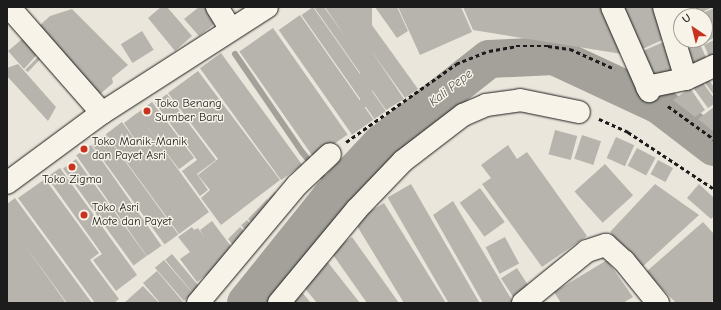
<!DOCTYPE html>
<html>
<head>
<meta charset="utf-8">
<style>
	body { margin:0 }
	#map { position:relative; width:721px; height:310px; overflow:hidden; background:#eae6dc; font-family:"Comic Neue",sans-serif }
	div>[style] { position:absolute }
	.stream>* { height:6px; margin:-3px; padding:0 3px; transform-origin:3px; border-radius:3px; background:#a3a19a }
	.river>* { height:38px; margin:-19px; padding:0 19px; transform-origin:19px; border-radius:19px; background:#a3a19a }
	.building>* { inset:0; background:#b6b4ac; transform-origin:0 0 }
	.path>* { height:2.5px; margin-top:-1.25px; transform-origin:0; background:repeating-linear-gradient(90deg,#1c1c1c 0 4px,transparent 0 7px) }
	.roads { filter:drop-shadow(0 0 1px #1c1c1c) drop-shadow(0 0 1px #1c1c1c) }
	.minor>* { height:22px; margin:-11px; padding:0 11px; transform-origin:11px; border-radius:11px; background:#f7f3e8 }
	.major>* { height:22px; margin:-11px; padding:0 11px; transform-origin:11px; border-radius:11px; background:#f7f3e8 }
	.dots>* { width:11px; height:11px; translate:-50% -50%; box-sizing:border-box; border:2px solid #f7f3e8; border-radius:50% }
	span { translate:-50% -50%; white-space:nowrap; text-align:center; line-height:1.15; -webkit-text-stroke:3px #f7f3e8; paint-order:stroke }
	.poi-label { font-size:12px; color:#1c1c1c }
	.left { translate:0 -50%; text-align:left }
	.water-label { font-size:13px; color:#52514e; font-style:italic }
	.frame { position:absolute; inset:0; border:8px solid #1c1c1c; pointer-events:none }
	.north { position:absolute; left:673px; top:8px; width:40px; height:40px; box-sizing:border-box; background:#f7f3e8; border:1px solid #9f9d96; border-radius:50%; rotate:325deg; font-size:11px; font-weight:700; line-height:16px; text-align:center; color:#1c1c1c }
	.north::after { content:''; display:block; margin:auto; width:14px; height:18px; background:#c8321e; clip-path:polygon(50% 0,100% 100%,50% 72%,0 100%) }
</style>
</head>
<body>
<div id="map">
	<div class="stream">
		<i style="left:235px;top:54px;width:119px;rotate:55.6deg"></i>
		<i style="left:302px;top:152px;width:52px;rotate:50.5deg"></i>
	</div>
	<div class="river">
		<i style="left:246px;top:303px;width:136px;rotate:-51.3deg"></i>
		<i style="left:331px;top:197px;width:73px;rotate:-46.7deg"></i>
		<i style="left:381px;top:144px;width:137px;rotate:-38.2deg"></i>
		<i style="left:489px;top:59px;width:65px;rotate:-2.6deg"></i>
		<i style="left:554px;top:56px;width:116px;rotate:25deg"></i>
		<i style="left:659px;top:105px;width:69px;rotate:37.4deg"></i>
	</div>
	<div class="building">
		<i style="clip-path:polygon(161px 7px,167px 7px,192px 36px,175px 51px,148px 18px)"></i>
		<i style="clip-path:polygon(199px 7px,206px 7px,218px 21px,199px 36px,184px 19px)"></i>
		<i style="left:313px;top:7px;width:127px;height:14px;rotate:55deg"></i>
		<i style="clip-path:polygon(314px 7px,324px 7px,345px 36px,325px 7px,359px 7px,418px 89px,411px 94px,387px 59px,411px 94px,405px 98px,370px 49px,404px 99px,386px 110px)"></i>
		<i style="left:360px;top:7px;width:12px;height:100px"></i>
		<i style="clip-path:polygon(375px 7px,397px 7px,408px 31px,397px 38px)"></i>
		<i style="clip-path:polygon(398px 7px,461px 7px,472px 32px,420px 55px)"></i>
		<i style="clip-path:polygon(463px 7px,604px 7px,622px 54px,473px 30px)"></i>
		<i style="clip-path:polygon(616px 7px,658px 7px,671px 36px,636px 52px)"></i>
		<i style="clip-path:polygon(691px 7px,713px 7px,693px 16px,688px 8px)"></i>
		<i style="clip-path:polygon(714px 8px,714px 38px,701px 44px,699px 40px,705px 40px,705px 16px,696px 16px)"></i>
		<i style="clip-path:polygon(72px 9px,128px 65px,112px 78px,113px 83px,99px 95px,38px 27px,50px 16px)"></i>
		<i style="left:300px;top:15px;width:128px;height:26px;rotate:55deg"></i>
		<i style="clip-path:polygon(669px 16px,681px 16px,681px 40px,698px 40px,709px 64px,693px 71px)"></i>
		<i style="left:273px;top:28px;width:130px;height:41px;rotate:55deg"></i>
		<i style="left:142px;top:31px;width:22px;height:25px;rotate:58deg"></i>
		<i style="clip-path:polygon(28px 34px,41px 50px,24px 69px,8px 51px)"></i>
		<i style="clip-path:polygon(670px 39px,683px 76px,656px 80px,634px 55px)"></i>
		<i style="clip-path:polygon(714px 40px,714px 59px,711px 61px,704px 45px)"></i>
		<i style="clip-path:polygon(43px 52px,46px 53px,28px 72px,25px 70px)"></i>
		<i style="left:221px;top:53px;width:138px;height:26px;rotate:54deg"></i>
		<i style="clip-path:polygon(18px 64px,56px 107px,48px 121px,7px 76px,7px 68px)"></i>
		<i style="clip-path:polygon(198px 71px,280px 180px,221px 225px,201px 198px,210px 190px,198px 175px,218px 159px,168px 93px)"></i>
		<i style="clip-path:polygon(706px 76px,714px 87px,714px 95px,702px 79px)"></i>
		<i style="clip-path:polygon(701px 80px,714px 98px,714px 104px,708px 108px,692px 86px)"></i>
		<i style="clip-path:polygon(690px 88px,705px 110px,695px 117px,673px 100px)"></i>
		<i style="clip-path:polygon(167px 94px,216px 160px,197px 174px,208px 190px,200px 196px,182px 171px,197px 160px,155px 103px)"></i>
		<i style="left:152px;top:102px;width:70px;height:19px;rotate:53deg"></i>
		<i style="clip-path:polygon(714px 107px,714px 132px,698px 119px)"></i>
		<i style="clip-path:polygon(137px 113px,209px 212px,179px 234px,106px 134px,122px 122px,144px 152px,124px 123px)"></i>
		<i style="left:555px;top:130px;width:23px;height:25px;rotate:15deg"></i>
		<i style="left:106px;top:135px;width:123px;height:17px;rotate:54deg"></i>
		<i style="left:582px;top:135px;width:20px;height:25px;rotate:18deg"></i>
		<i style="left:616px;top:137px;width:20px;height:23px;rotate:24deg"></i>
		<i style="left:91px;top:145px;width:123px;height:18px;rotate:55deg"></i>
		<i style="clip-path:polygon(508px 145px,517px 159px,527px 152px,587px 236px,542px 267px,482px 184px,491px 178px,481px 165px)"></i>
		<i style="left:637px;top:148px;width:21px;height:20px;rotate:28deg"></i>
		<i style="left:76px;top:159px;width:120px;height:16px;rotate:54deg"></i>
		<i style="left:658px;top:160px;width:17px;height:16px;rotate:28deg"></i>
		<i style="left:605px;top:164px;width:42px;height:41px;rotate:48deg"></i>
		<i style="clip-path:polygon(60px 168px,137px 275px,116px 291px,93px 260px,102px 254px,47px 177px)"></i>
		<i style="clip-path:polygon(45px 179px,99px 253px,90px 260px,119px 299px,114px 303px,95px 303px,18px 198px)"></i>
		<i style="left:411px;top:184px;width:137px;height:27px;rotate:60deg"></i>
		<i style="clip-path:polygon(655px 184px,699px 215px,640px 269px,610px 232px)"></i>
		<i style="clip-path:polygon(699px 184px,714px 198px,714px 216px,711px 219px,687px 198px)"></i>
		<i style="left:480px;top:188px;width:42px;height:25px;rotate:54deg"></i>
		<i style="clip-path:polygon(275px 192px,282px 200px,257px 229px,248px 219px,267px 199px,273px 205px,268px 199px)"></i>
		<i style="clip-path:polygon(15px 198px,92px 303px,67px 303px,23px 243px,66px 303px,7px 303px,7px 204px)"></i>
		<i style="clip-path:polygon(453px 201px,513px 302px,483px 303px,433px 215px)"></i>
		<i style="clip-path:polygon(384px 203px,446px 303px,404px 303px,354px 221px)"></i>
		<i style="left:247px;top:220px;width:13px;height:8px;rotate:48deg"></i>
		<i style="clip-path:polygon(212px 221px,236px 253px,197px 282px,180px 259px,190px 252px,178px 237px,192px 227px,194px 230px,198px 228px,204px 237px,200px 230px)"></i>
		<i style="clip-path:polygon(703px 222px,714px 234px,714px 300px,710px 303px,676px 303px,646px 272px)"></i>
		<i style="clip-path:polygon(240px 227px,250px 237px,238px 251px,228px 239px)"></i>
		<i style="clip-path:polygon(352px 237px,399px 303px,367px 303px,331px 252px)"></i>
		<i style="left:505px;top:237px;width:30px;height:22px;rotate:62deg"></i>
		<i style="left:172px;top:254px;width:43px;height:9px;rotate:50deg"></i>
		<i style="left:164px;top:260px;width:44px;height:12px;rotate:49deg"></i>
		<i style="clip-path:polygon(326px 260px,360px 303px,317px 303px,299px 281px)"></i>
		<i style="clip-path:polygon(607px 260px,633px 297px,623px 303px,561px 303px,554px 292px)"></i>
		<i style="left:517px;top:268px;width:24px;height:19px;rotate:57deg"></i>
		<i style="clip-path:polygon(157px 271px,184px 303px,160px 303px,143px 283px)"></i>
		<i style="clip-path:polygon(143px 286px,159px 303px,124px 303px)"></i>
		<i style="clip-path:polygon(301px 291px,311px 303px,291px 303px)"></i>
	</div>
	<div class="path">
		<i style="left:668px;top:106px;width:57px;rotate:35.7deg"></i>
		<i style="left:599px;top:119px;width:32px;rotate:24deg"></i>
		<i style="left:628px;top:132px;width:103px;rotate:33.5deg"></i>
		<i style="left:346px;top:142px;width:135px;rotate:-35.3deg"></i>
		<i style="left:456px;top:64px;width:35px;rotate:-22deg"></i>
		<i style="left:489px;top:51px;width:27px;rotate:-10deg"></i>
		<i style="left:516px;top:46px;width:32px"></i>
		<i style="left:548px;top:46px;width:22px;rotate:8deg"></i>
		<i style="left:570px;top:49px;width:49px;rotate:24deg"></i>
	</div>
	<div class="roads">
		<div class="minor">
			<i style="left:9px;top:7px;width:141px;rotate:48.7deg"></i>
			<i style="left:217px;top:7px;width:26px;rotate:58deg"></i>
			<i style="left:612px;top:7px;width:92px;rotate:66.2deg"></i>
			<i style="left:664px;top:7px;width:75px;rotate:73deg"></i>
			<i style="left:667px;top:15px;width:20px;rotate:-24deg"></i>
			<i style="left:647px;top:87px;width:40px;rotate:-12deg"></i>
			<i style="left:686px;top:79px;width:31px;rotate:-25deg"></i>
			<i style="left:198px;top:303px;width:154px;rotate:-50deg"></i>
			<i style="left:297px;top:185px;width:45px;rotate:-43.2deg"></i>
			<i style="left:279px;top:303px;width:122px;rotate:-50.3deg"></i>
			<i style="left:357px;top:209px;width:66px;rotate:-46.2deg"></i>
			<i style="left:403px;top:161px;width:76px;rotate:-37.5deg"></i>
			<i style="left:463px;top:115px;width:25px;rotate:-23deg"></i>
			<i style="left:486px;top:105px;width:34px;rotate:-8deg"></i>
			<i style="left:520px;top:100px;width:60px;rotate:11.5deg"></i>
			<i style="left:523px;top:303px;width:82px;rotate:-39.1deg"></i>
			<i style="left:587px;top:251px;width:20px;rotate:-18deg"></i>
			<i style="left:606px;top:245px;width:24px;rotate:42deg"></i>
			<i style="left:624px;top:261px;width:54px;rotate:51deg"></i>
		</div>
		<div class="major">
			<i style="left:7px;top:183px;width:118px;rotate:-36.4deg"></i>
			<i style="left:102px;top:113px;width:196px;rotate:-32.7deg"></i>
		</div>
	</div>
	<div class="dots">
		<i style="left:147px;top:111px;background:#c8321e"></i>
		<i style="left:84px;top:149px;background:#c8321e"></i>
		<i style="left:72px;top:167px;background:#c8321e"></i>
		<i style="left:84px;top:215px;background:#c8321e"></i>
	</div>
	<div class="poi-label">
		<span class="left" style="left:155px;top:111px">Toko Benang<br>Sumber Baru</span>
		<span class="left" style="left:92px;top:149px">Toko Manik-Manik<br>dan Payet Asri</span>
		<span style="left:72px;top:180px">Toko Zigma</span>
		<span class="left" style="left:92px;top:215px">Toko Asri<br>Mote dan Payet</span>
	</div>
	<div class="water-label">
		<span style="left:451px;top:88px;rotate:-38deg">Kali Pepe</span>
	</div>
	<div class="frame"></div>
	<div class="north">U</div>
</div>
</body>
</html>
